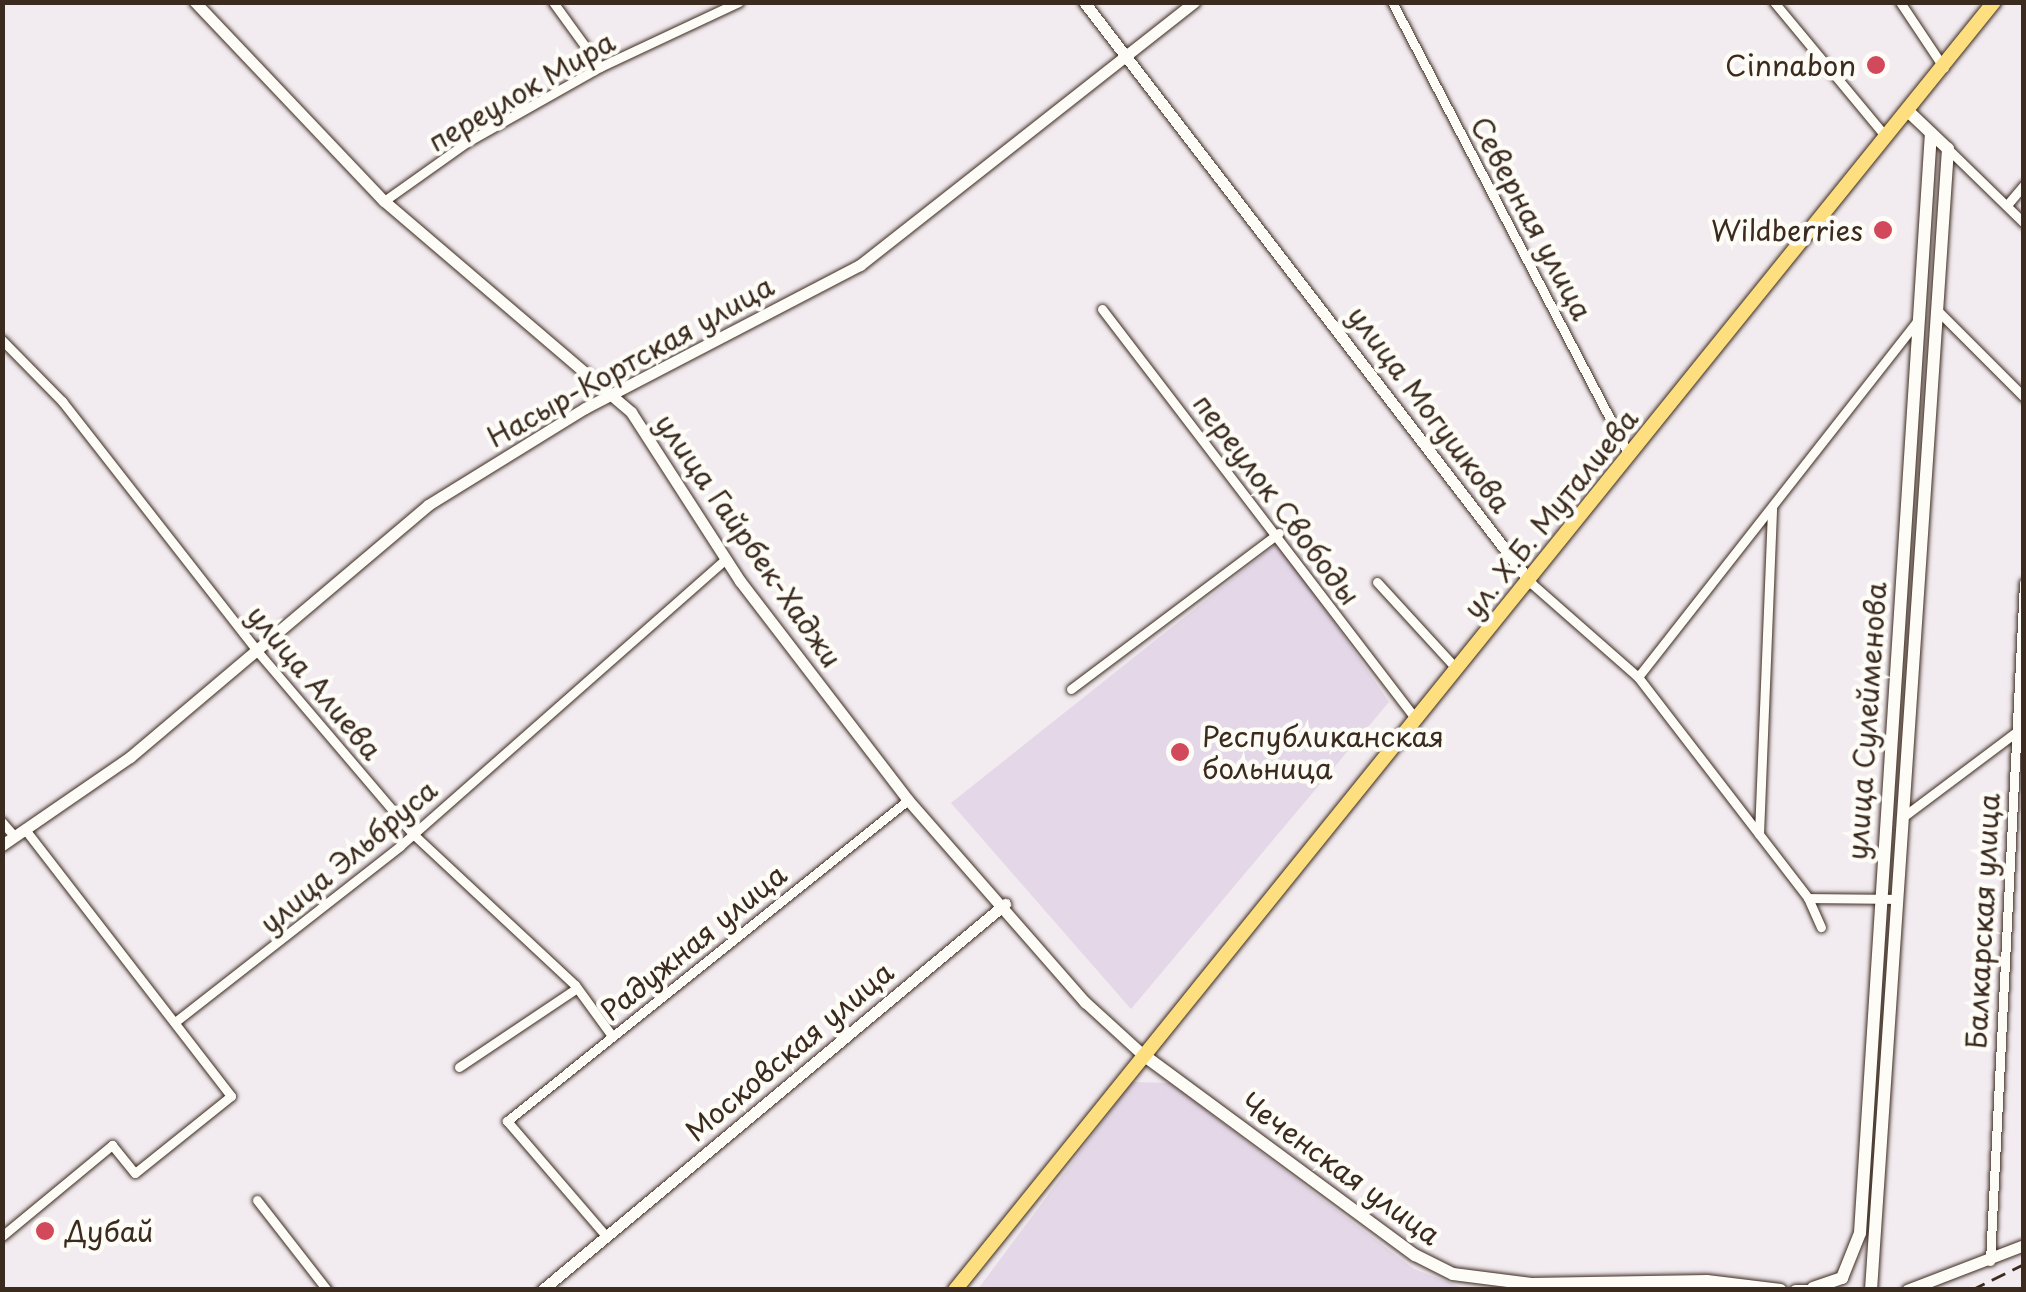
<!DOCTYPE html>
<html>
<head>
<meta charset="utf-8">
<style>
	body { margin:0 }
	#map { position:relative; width:2026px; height:1292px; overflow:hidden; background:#f2ebf0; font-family:"Playpen Sans",sans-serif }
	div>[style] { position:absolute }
	.built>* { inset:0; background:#e4d7e8 }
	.roads { filter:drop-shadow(0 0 2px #3b2a1e) drop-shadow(0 0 2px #3b2a1e) }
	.minor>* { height:9px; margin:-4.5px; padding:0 4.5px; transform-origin:4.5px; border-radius:4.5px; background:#fdfcf7 }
	.tertiary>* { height:11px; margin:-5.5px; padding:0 5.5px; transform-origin:5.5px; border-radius:5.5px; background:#fdfcf7 }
	.secondary>* { height:12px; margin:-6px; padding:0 6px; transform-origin:6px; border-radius:6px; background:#fdfcf7 }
	.primary>* { height:14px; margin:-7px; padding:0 7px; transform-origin:7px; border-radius:7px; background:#fedf80 }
	.rail>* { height:2.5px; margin-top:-1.25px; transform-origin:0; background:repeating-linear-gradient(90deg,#3b2a1e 0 15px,transparent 0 23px) }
	.dots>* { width:28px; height:28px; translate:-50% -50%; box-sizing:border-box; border:5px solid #fdfcf7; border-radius:50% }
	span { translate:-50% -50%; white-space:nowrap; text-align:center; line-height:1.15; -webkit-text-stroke:9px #fdfcf7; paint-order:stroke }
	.poi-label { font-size:28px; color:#3b2a1e }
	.right { translate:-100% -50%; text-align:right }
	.left { translate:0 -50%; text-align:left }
	.street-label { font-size:28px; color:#3b2a1e }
	.frame { position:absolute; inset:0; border:5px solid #3b2a1e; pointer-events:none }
</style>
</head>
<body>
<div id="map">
	<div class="built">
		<i style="clip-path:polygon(1279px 542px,1389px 702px,1131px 1009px,951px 803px)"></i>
		<i style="clip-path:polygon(1132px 1082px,1170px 1083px,1414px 1269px,1466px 1289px,978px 1289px)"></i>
	</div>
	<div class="roads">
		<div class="minor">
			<i style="left:553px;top:2px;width:80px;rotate:54.1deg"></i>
			<i style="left:1392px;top:2px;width:511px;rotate:62.38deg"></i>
			<i style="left:1774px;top:2px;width:175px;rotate:50.3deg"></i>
			<i style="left:1900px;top:2px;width:79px;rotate:56.3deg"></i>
			<i style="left:1948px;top:149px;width:106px;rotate:44.2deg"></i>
			<i style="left:384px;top:201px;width:102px;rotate:-35.4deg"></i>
			<i style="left:467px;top:142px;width:153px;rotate:-29.4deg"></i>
			<i style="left:600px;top:67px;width:153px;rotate:-25.1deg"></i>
			<i style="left:2007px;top:205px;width:26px;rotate:-50deg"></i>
			<i style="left:1102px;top:309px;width:515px;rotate:52.57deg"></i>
			<i style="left:1937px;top:310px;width:123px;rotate:45deg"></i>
			<i style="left:2px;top:340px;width:86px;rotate:45.5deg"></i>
			<i style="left:62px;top:401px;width:318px;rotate:52deg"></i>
			<i style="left:258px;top:652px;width:238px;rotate:49.6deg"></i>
			<i style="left:412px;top:833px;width:223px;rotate:43deg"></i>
			<i style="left:575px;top:985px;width:63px;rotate:54deg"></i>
			<i style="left:1377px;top:582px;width:115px;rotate:47.5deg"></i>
			<i style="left:1530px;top:582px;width:144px;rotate:41.3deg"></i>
			<i style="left:1638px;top:677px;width:279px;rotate:52.4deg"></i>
			<i style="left:1808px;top:898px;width:32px;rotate:66deg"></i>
			<i style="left:1638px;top:677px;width:455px;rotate:-51.9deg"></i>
			<i style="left:1071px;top:689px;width:260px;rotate:-36.9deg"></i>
			<i style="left:1903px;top:817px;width:151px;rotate:-36.9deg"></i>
			<i style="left:2px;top:822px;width:18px;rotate:49deg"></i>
			<i style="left:1759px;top:834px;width:326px;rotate:-87.7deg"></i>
			<i style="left:1808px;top:898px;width:90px;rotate:0.6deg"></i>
			<i style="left:175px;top:1022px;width:286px;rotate:-38deg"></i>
			<i style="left:400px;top:846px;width:434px;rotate:-41.4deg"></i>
			<i style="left:459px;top:1067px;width:142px;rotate:-33.8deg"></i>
			<i style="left:257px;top:1200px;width:114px;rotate:52.1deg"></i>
			<i style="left:2px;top:1236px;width:143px;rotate:-39.6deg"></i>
			<i style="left:112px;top:1145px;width:36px;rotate:51deg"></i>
			<i style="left:135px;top:1173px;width:123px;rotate:-38.7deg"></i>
			<i style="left:231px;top:1096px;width:332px;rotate:-127.7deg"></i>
			<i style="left:606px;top:1236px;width:152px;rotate:-130.7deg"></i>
			<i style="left:507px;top:1121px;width:514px;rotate:-38.68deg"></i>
			<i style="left:1990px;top:1261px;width:679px;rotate:-87.13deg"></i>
		</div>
		<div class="tertiary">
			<i style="left:195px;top:2px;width:274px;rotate:46.5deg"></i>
			<i style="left:384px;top:201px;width:325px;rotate:40.5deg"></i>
			<i style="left:631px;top:412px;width:201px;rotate:57.2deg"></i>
			<i style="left:740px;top:581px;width:276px;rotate:52.5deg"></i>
			<i style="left:908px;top:800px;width:269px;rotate:48.8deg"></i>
			<i style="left:1085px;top:1002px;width:77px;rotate:42.4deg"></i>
			<i style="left:1084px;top:2px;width:732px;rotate:52.44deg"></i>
			<i style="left:2px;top:845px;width:155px;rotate:-34.5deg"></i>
			<i style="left:130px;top:757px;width:390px;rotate:-40.2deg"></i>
			<i style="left:428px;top:505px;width:185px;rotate:-31.7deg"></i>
			<i style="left:585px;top:408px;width:310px;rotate:-27.5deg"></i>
			<i style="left:860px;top:265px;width:425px;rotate:-38.2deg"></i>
			<i style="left:542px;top:1290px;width:603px;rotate:-39.82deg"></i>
			<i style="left:1795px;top:1290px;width:20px"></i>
			<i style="left:1907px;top:1290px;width:125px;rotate:-21deg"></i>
		</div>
		<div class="secondary">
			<i style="left:1142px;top:1054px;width:339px;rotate:36.4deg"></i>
			<i style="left:1415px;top:1255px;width:42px;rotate:26.6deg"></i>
			<i style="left:1453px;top:1274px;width:79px;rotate:7.3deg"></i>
			<i style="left:1531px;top:1284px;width:176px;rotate:-1deg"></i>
			<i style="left:1707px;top:1281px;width:74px;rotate:7deg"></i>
			<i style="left:1813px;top:1288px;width:31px;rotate:-19deg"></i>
			<i style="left:1842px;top:1278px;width:48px;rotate:-68.2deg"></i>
			<i style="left:1860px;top:1233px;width:1102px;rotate:-86.31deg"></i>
			<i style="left:1871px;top:1290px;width:1144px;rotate:-86.14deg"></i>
			<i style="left:1948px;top:149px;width:54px;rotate:-136.5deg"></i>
		</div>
		<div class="primary">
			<i style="left:955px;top:1290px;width:1655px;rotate:-51.11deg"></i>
		</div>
	</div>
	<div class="rail">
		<i style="left:1971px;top:1290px;width:59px;rotate:-26.1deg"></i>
	</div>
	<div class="dots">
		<i style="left:1876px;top:65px;background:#d1495b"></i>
		<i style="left:1883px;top:230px;background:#d1495b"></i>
		<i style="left:1180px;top:752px;background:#d1495b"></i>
		<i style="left:45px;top:1231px;background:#d1495b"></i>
	</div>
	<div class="poi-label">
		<span class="right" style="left:1856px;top:65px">Cinnabon</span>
		<span class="right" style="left:1863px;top:230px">Wildberries</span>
		<span class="left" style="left:1202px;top:752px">Республиканская<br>больница</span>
		<span class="left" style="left:65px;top:1231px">Дубай</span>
	</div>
	<div class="street-label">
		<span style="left:521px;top:91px;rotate:-30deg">переулок Мира</span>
		<span style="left:1532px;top:218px;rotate:62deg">Северная улица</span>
		<span style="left:630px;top:361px;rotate:-29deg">Насыр-Кортская улица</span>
		<span style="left:1430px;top:409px;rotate:53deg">улица Могушкова</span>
		<span style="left:1277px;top:499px;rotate:53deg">переулок Свободы</span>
		<span style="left:1550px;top:513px;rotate:-51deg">ул. Х.Б. Муталиева</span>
		<span style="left:749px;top:540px;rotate:55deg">улица Гайрбек-Хаджи</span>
		<span style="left:315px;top:682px;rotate:50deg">улица Алиева</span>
		<span style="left:1866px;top:721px;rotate:-86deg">улица Сулейменова</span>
		<span style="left:348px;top:856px;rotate:-40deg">улица Эльбруса</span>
		<span style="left:1982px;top:921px;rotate:-87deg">Балкарская улица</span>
		<span style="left:693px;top:942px;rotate:-39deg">Радужная улица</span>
		<span style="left:789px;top:1051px;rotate:-40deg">Московская улица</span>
		<span style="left:1341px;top:1168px;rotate:36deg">Чеченская улица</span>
	</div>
	<div class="frame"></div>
</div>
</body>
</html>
